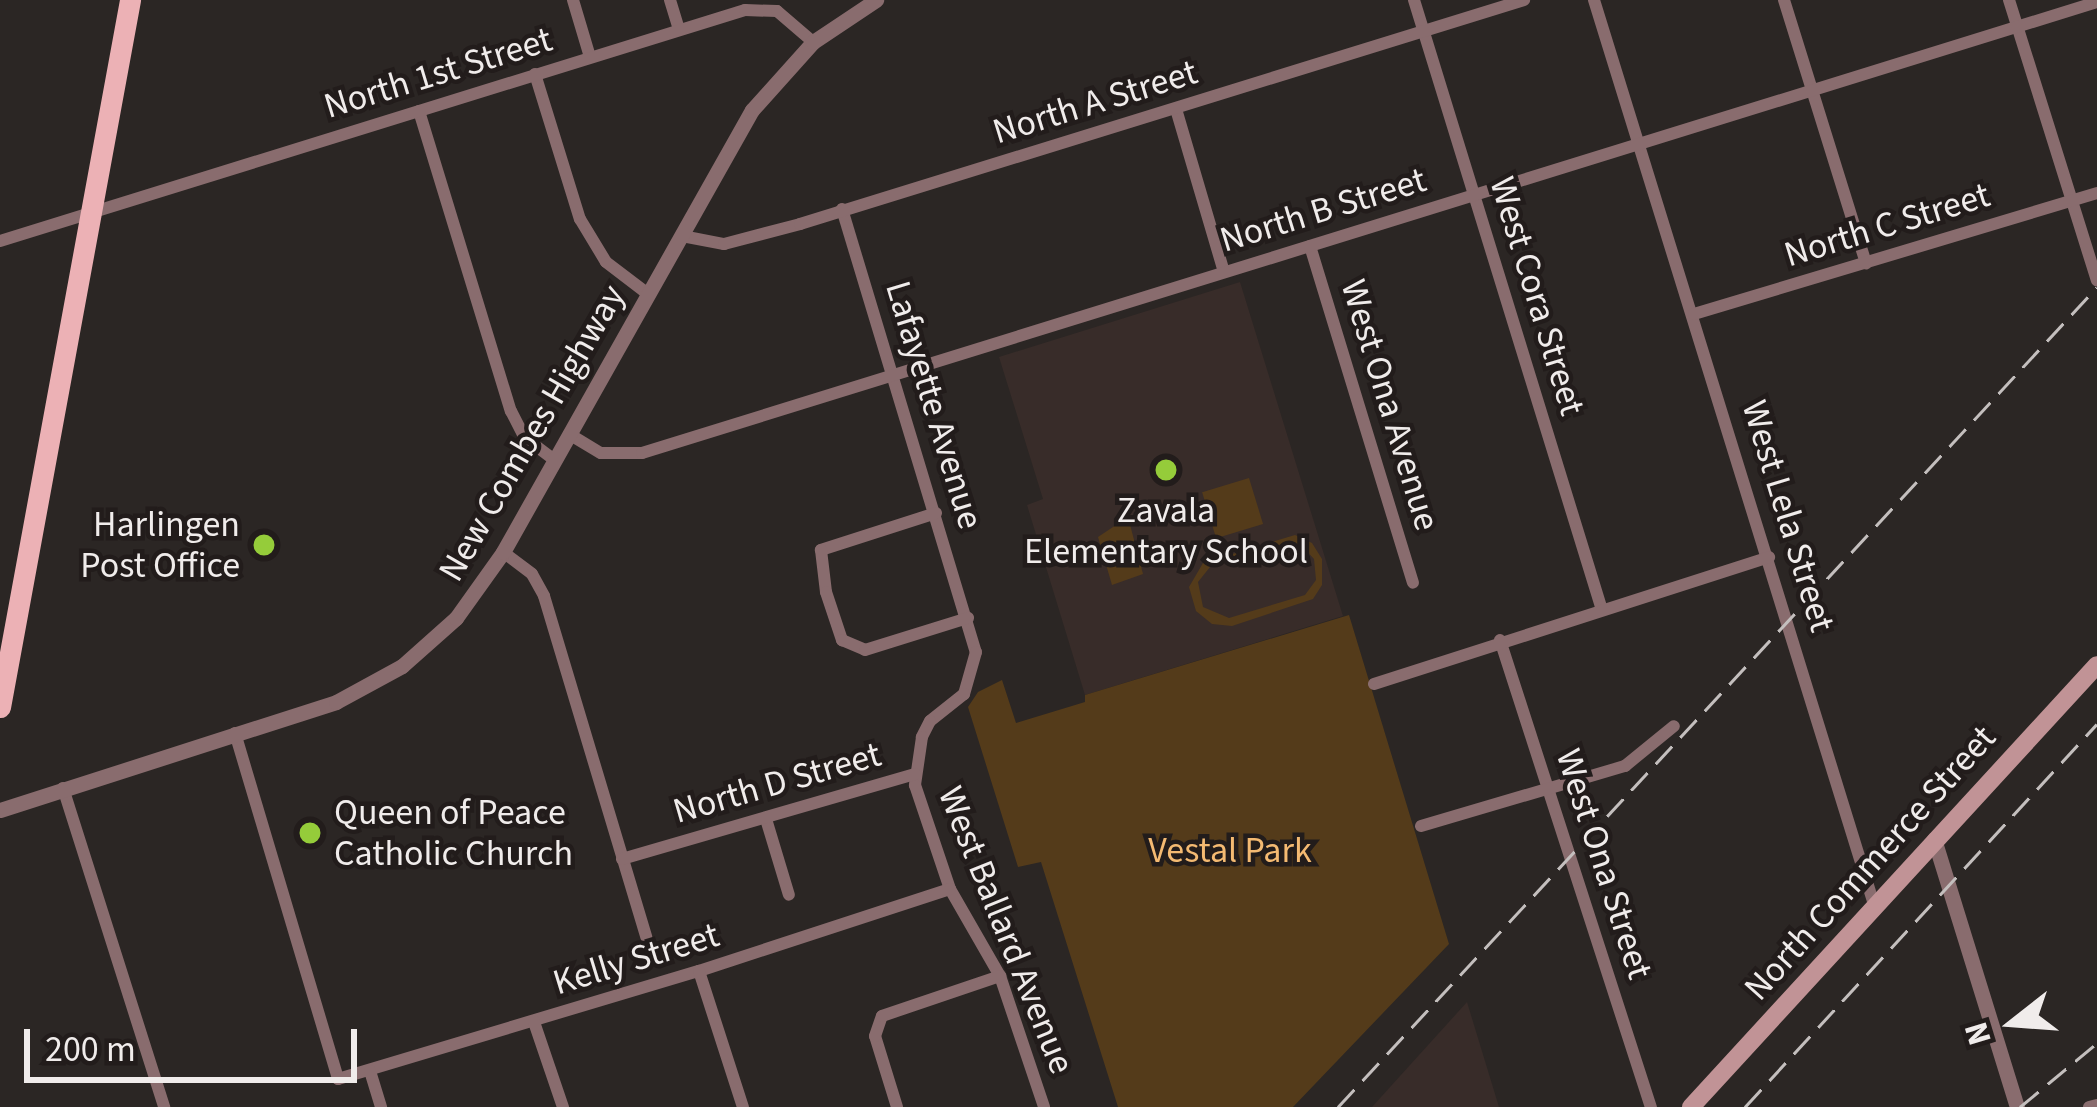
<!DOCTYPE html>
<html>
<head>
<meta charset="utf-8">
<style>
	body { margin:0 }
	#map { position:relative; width:2097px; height:1107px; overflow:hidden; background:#2b2624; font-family:"Source Sans 3",sans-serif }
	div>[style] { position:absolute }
	.built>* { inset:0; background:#382c29 }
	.green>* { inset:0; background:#543b1a; transform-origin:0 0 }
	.minor>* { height:12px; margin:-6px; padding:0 6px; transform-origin:6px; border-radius:6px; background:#896c6e }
	.tertiary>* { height:15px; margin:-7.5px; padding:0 7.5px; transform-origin:7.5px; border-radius:7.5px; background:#896c6e }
	.secondary>* { height:18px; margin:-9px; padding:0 9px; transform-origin:9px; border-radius:9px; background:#c19396 }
	.primary>* { height:21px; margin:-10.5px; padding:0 10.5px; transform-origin:10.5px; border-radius:10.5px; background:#ecb1b5 }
	.rail>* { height:3px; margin-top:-1.5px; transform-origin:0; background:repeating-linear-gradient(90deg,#c4bfbe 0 24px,transparent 0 36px) }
	.dots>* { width:33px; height:33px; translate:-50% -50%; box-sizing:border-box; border:6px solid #221c1b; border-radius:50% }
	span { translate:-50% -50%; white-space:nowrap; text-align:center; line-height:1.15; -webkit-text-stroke:9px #221c1b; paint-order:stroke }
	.street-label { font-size:36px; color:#f0eceb }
	.poi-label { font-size:36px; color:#f0eceb }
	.right { translate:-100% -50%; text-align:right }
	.left { translate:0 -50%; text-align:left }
	.park-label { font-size:36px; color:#f4ba72 }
	.north { position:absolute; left:1953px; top:963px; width:120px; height:120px; -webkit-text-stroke:9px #221c1b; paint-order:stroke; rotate:253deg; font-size:33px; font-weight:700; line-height:48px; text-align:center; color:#f0eceb }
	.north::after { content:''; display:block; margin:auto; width:42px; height:54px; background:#f0eceb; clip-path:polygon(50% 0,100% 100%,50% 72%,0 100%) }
	.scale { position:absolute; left:24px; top:1029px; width:333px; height:54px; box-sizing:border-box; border:6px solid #f0eceb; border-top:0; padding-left:15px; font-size:36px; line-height:42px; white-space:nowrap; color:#f0eceb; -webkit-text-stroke:9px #221c1b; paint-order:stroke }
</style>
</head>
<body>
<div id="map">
	<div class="built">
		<i style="clip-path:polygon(1240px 282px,1343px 616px,1085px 695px,1027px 505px,1043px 499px,999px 357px)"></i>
		<i style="clip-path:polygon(1467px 1002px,1499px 1107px,1372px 1107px)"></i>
	</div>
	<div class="green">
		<i style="left:1249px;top:478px;width:48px;height:49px;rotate:73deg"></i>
		<i style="clip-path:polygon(1128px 517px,1143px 574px,1112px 585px,1098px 537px)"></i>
		<i style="clip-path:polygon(evenodd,1295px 535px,1312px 543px,1322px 559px,1322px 585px,1313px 599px,1232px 626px,1212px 624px,1196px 611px,1189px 587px,1203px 563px,1295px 535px,1285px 543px,1303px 547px,1314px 559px,1316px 580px,1305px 595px,1229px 618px,1203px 607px,1198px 582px,1210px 567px,1285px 543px)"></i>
		<i style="clip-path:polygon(1349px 615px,1449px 944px,1293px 1107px,1118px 1107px,1041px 862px,1018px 867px,968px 707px,978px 692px,1002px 680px,1016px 723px,1085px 702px,1085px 695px)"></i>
	</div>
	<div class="minor">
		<i style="left:573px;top:0;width:59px;rotate:73.4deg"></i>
		<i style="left:670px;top:0;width:30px;rotate:73deg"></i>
		<i style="left:1414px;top:0;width:638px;rotate:72.87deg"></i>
		<i style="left:1594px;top:0;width:950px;rotate:72.8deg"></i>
		<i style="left:1784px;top:0;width:276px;rotate:72.7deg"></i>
		<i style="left:2009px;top:0;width:294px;rotate:72.6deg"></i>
		<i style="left:535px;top:74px;width:152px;rotate:72.8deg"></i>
		<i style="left:580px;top:219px;width:50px;rotate:58.8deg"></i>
		<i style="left:606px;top:262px;width:53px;rotate:37.3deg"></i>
		<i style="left:1176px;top:109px;width:170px;rotate:73.6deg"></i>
		<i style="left:419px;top:111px;width:314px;rotate:73deg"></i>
		<i style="left:511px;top:411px;width:29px;rotate:63deg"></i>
		<i style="left:524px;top:437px;width:39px;rotate:37deg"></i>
		<i style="left:842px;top:209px;width:463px;rotate:73.2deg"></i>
		<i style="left:976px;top:652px;width:44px;rotate:105.9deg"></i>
		<i style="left:964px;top:694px;width:43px;rotate:141.5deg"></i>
		<i style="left:930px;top:721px;width:18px;rotate:117deg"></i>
		<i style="left:922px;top:737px;width:49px;rotate:98.3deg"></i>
		<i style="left:915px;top:785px;width:110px;rotate:71.4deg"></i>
		<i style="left:950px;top:889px;width:100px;rotate:60.1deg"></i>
		<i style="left:1000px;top:976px;width:138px;rotate:71.4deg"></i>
		<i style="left:682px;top:236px;width:43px;rotate:10.8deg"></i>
		<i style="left:724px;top:244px;width:79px;rotate:-14.7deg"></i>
		<i style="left:800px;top:224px;width:758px;rotate:-17.19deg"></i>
		<i style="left:0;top:241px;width:780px;rotate:-17.23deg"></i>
		<i style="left:745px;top:10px;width:32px;rotate:2deg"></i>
		<i style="left:777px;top:11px;width:48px;rotate:40.7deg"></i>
		<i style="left:1310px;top:246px;width:352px;rotate:73deg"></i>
		<i style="left:1694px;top:314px;width:421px;rotate:-16.7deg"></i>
		<i style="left:569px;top:434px;width:37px;rotate:31deg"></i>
		<i style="left:601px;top:453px;width:41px"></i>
		<i style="left:642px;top:453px;width:1523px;rotate:-17.22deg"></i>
		<i style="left:936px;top:513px;width:121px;rotate:162.2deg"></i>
		<i style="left:821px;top:550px;width:42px;rotate:83.2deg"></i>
		<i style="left:826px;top:592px;width:51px;rotate:71.6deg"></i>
		<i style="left:842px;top:640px;width:25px;rotate:23deg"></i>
		<i style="left:865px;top:650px;width:108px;rotate:-17.3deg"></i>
		<i style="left:503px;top:552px;width:36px;rotate:37deg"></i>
		<i style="left:532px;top:574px;width:25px;rotate:61deg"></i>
		<i style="left:544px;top:596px;width:356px;rotate:73.3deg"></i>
		<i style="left:1500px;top:640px;width:491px;rotate:72.1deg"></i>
		<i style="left:1374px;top:684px;width:415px;rotate:-17.8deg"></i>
		<i style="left:235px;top:733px;width:361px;rotate:73.4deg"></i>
		<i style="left:338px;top:1079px;width:377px;rotate:-16.7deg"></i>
		<i style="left:699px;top:971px;width:264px;rotate:-18.1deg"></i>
		<i style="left:63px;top:788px;width:335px;rotate:72.4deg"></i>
		<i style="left:766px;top:819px;width:79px;rotate:73.2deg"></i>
		<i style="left:1421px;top:826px;width:213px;rotate:-16.4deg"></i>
		<i style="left:1625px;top:766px;width:63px;rotate:-39.2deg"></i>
		<i style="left:622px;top:859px;width:305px;rotate:-16.2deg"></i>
		<i style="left:699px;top:971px;width:143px;rotate:72.1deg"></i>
		<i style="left:534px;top:1022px;width:90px;rotate:71.2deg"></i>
		<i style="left:370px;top:1071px;width:38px;rotate:73deg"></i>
		<i style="left:897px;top:1107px;width:74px;rotate:-107.2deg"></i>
		<i style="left:875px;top:1036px;width:21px;rotate:-71deg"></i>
		<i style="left:882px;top:1016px;width:125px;rotate:-18.7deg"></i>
		<i style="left:2089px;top:1107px;width:8px;rotate:-14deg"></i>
	</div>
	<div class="tertiary">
		<i style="left:0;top:810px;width:353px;rotate:-17.8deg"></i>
		<i style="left:336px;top:702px;width:75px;rotate:-28.6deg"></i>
		<i style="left:402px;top:666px;width:72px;rotate:-41.6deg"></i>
		<i style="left:456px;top:618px;width:81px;rotate:-54.5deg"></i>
		<i style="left:503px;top:552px;width:507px;rotate:-60.61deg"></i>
		<i style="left:752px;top:110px;width:91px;rotate:-48.1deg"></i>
		<i style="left:813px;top:42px;width:76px;rotate:-33.7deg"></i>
		<i style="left:1934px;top:839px;width:281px;rotate:72.8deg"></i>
	</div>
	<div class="secondary">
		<i style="left:1691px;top:1107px;width:600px;rotate:-47.43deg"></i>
	</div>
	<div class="primary">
		<i style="left:0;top:707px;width:719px;rotate:-79.58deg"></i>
	</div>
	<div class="rail">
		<i style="left:1338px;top:1107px;width:1117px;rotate:-47.21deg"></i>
		<i style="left:1745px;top:1107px;width:520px;rotate:-47.42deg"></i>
		<i style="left:2020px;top:1107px;width:100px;rotate:-39.7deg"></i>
	</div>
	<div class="dots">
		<i style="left:1166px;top:470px;background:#95cc3a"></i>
		<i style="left:264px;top:545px;background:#95cc3a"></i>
		<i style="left:310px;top:833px;background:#95cc3a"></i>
	</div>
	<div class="street-label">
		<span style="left:438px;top:73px;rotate:-17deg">North 1st Street</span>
		<span style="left:1095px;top:102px;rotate:-17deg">North A Street</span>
		<span style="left:1323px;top:210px;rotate:-17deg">North B Street</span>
		<span style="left:1887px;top:225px;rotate:-17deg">North C Street</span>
		<span style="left:1537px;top:296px;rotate:73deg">West Cora Street</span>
		<span style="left:934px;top:405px;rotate:73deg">Lafayette Avenue</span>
		<span style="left:1390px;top:405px;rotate:73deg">West Ona Avenue</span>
		<span style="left:532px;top:433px;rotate:-60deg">New Combes Highway</span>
		<span style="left:1788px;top:516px;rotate:73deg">West Lela Street</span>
		<span style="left:777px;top:783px;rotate:-16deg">North D Street</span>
		<span style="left:1870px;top:863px;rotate:-48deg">North Commerce Street</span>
		<span style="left:1604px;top:864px;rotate:72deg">West Ona Street</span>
		<span style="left:1006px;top:930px;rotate:68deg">West Ballard Avenue</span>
		<span style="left:636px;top:959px;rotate:-17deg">Kelly Street</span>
	</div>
	<div class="poi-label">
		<span style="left:1166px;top:531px">Zavala<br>Elementary School</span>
		<span class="right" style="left:240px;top:545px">Harlingen<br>Post Office</span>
		<span class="left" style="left:334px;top:833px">Queen of Peace<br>Catholic Church</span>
	</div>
	<div class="park-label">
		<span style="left:1230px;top:851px">Vestal Park</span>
	</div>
	<div class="north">N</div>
	<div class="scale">200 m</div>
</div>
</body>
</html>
